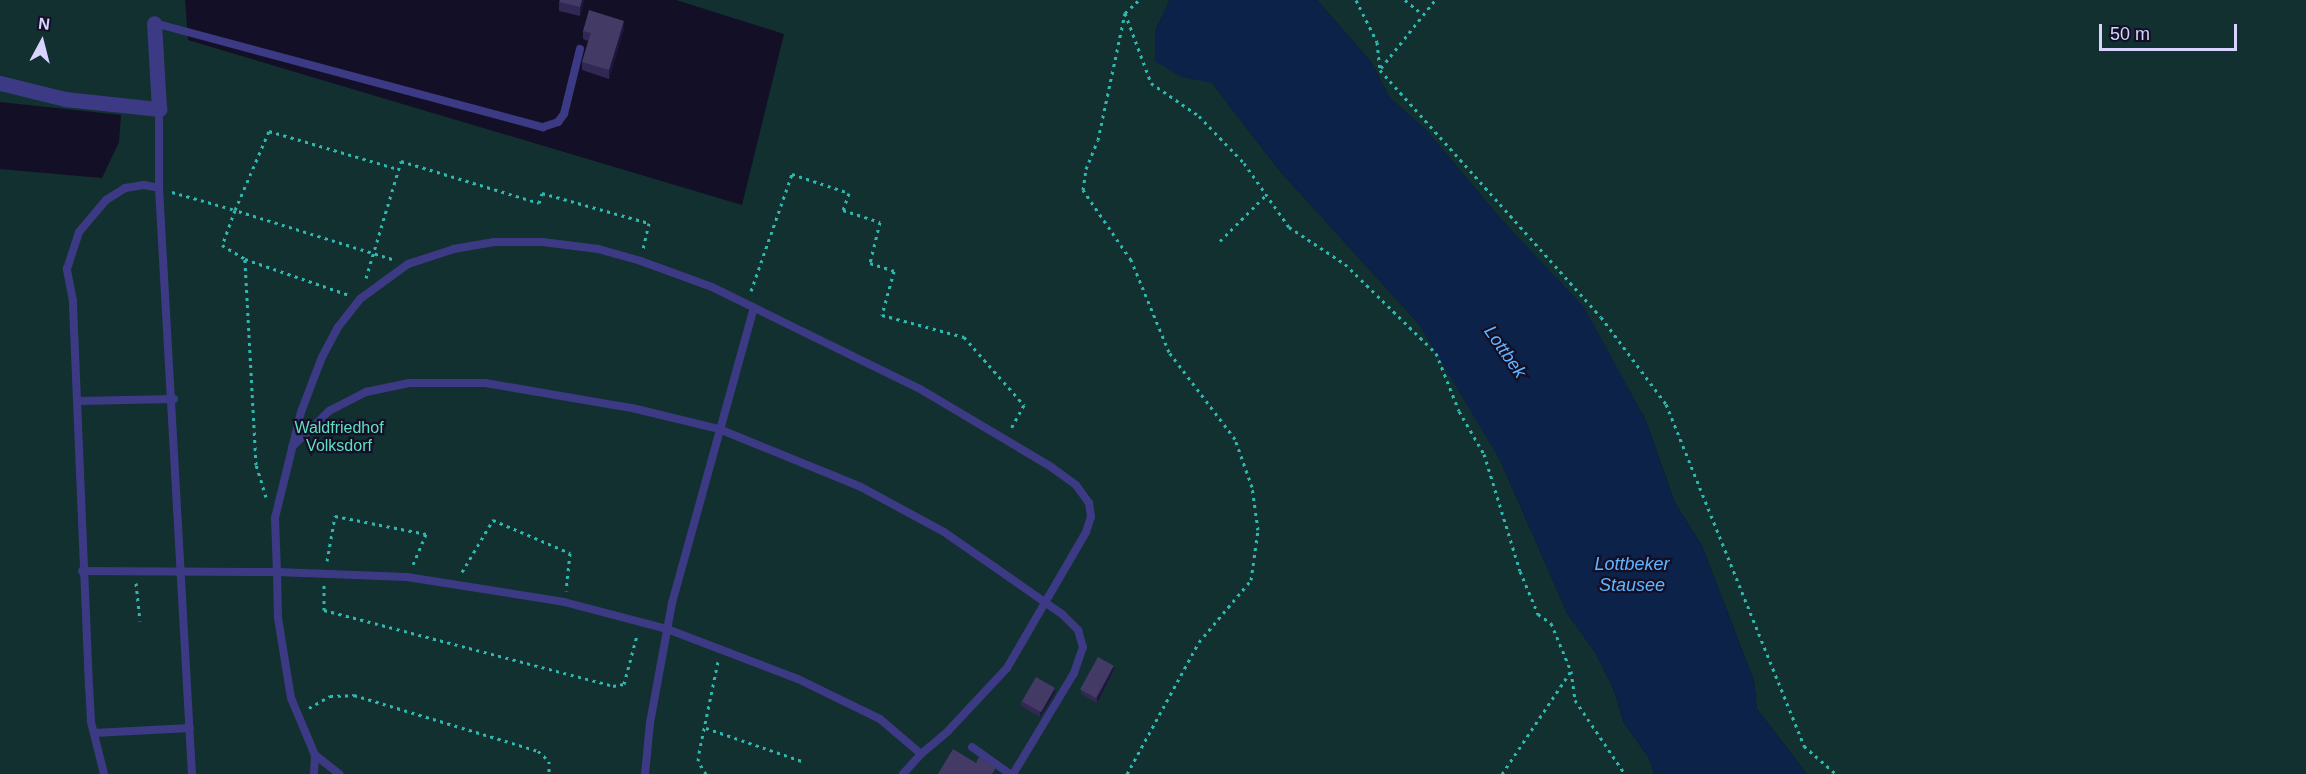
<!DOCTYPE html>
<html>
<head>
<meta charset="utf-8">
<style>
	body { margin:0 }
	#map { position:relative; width:2306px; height:774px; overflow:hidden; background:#130f26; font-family:Arial,sans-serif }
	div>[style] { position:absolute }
	.green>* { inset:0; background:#12302f }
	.water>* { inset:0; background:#0c2248 }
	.path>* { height:3px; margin-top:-1.5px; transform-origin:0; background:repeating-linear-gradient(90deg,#2fb8b0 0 3px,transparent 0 7.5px) }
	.service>* { height:8px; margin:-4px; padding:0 4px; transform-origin:4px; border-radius:4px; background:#3d3a85 }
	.minor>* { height:15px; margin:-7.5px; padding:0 7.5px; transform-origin:7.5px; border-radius:7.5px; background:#3d3a85 }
	.wall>* { inset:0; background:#312854 }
	.shaded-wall>* { inset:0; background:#1d163a }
	.building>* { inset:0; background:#433a66; transform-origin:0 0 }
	span { translate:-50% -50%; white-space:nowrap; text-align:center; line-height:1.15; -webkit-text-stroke:4.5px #130f26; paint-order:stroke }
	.park-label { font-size:16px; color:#5fe0c0 }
	.water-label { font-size:18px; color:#62b6ff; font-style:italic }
	.north { position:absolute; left:12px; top:12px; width:60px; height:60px; -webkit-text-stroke:4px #130f26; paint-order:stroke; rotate:7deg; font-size:16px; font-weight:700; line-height:24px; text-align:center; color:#d9d4ff }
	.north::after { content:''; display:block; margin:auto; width:21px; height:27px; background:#d9d4ff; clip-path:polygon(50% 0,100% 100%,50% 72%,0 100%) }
	.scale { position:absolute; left:2099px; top:24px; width:138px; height:27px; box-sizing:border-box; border:3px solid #d9d4ff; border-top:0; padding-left:8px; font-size:18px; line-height:21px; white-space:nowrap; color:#d9d4ff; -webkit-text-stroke:4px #130f26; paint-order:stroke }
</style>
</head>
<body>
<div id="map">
	<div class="green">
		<i style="clip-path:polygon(0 0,185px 0,188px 40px,742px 205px,784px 34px,676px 0,1170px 0,1155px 31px,1212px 83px,1279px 170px,1418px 323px,1438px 352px,1501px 462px,1567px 613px,1595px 652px,1613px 688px,1624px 723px,1649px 758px,1654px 774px,0 774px,0 169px,102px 178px,119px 142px,121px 115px,0 102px)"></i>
		<i style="clip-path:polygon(1317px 0,2306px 0,2306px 774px,1807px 774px,1757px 709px,1754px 681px,1702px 546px,1675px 503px,1646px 421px,1586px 312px,1500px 218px,1426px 130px,1390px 98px,1371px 62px)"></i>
	</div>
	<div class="water">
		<i style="clip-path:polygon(1170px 0,1317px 0,1371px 62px,1390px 98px,1426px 130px,1500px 218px,1584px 307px,1646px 421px,1675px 503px,1702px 546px,1754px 681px,1757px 709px,1807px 774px,1654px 774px,1649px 758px,1624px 723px,1613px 688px,1595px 652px,1567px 613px,1501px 462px,1418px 323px,1279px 170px,1212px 83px,1181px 77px,1155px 61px,1155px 31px)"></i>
	</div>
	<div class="path">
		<i style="left:1356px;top:0;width:47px;rotate:63.4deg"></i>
		<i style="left:1377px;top:42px;width:28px;rotate:84deg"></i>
		<i style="left:1380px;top:70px;width:331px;rotate:48.2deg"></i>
		<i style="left:1601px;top:317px;width:109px;rotate:53.2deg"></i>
		<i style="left:1666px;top:404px;width:369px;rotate:68deg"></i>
		<i style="left:1804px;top:746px;width:43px;rotate:41.2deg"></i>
		<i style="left:1405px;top:0;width:22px;rotate:39deg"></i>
		<i style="left:1125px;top:13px;width:75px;rotate:69.6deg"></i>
		<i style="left:1151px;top:83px;width:58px;rotate:34.5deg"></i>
		<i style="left:1199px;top:116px;width:65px;rotate:46.2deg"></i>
		<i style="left:1244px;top:163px;width:78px;rotate:54.9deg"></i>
		<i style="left:1289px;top:227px;width:67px;rotate:33.5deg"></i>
		<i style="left:1345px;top:264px;width:127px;rotate:44.4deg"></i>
		<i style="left:1436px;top:353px;width:62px;rotate:68.4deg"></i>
		<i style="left:1459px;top:411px;width:50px;rotate:59.8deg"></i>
		<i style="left:1484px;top:454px;width:122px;rotate:72.9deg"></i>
		<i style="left:1520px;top:571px;width:47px;rotate:67.3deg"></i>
		<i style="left:1538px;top:614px;width:16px;rotate:35deg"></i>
		<i style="left:1551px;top:623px;width:52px;rotate:67.4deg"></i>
		<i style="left:1571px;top:671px;width:29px;rotate:82deg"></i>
		<i style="left:1575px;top:700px;width:89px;rotate:56deg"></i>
		<i style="left:1381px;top:68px;width:87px;rotate:-51.5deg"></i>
		<i style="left:172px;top:192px;width:66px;rotate:15.9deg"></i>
		<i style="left:235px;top:210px;width:37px;rotate:110deg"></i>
		<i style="left:222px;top:245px;width:27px;rotate:31deg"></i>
		<i style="left:1220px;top:241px;width:65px;rotate:-45deg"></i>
		<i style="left:392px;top:259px;width:164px;rotate:-162.7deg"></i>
		<i style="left:235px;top:210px;width:86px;rotate:-66.7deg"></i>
		<i style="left:269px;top:131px;width:134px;rotate:16.4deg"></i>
		<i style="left:366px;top:278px;width:122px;rotate:-73.3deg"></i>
		<i style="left:401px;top:161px;width:144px;rotate:16.9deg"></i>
		<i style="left:539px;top:203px;width:10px;rotate:-73deg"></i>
		<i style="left:542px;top:193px;width:111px;rotate:15.7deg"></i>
		<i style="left:649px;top:223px;width:28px;rotate:103deg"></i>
		<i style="left:751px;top:291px;width:124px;rotate:-70.7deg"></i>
		<i style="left:792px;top:174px;width:60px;rotate:18.4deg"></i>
		<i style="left:849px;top:193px;width:18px;rotate:109deg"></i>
		<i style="left:843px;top:210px;width:39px;rotate:18deg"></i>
		<i style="left:880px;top:222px;width:42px;rotate:103.7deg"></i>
		<i style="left:870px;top:263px;width:25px;rotate:18deg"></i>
		<i style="left:894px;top:271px;width:46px;rotate:105.3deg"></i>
		<i style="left:882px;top:315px;width:85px;rotate:15deg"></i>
		<i style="left:964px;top:337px;width:91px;rotate:48.6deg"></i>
		<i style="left:1024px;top:405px;width:26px;rotate:119deg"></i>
		<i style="left:266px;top:497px;width:34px;rotate:-107deg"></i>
		<i style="left:256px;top:465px;width:206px;rotate:-93.1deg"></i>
		<i style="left:245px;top:259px;width:110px;rotate:19.1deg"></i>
		<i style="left:327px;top:561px;width:46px;rotate:-79.9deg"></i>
		<i style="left:335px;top:516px;width:93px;rotate:11.2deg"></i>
		<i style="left:426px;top:534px;width:33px;rotate:113deg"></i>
		<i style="left:462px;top:572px;width:61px;rotate:-59.2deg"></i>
		<i style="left:493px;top:520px;width:84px;rotate:23.2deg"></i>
		<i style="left:570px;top:553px;width:38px;rotate:96deg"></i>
		<i style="left:136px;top:583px;width:38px;rotate:84deg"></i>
		<i style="left:324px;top:585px;width:25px;rotate:90deg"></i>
		<i style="left:324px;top:610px;width:299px;rotate:14.7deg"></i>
		<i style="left:613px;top:686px;width:11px;rotate:-10deg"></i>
		<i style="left:624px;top:684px;width:51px;rotate:-75.1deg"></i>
		<i style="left:309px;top:708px;width:24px;rotate:-30deg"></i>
		<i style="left:330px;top:696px;width:24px;rotate:-2deg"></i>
		<i style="left:354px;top:695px;width:192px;rotate:16.9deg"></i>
		<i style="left:538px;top:751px;width:15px;rotate:42deg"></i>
		<i style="left:549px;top:761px;width:13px;rotate:90deg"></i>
		<i style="left:706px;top:728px;width:102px;rotate:19deg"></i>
		<i style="left:706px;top:774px;width:15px;rotate:-122deg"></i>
		<i style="left:698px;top:761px;width:8px;rotate:-83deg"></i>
		<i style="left:699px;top:753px;width:94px;rotate:-78.3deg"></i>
		<i style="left:1127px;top:774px;width:150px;rotate:-61.4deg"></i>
		<i style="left:1199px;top:642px;width:81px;rotate:-50deg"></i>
		<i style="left:1251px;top:580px;width:50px;rotate:-82deg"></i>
		<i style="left:1258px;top:530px;width:43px;rotate:-97.9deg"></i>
		<i style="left:1252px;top:487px;width:51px;rotate:-109.5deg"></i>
		<i style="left:1235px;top:439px;width:109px;rotate:-127.2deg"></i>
		<i style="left:1169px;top:352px;width:100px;rotate:-112.4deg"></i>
		<i style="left:1131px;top:260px;width:85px;rotate:-124.4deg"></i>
		<i style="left:1083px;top:190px;width:21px;rotate:-82deg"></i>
		<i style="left:1086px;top:169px;width:31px;rotate:-68deg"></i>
		<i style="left:1098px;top:140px;width:130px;rotate:-78deg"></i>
		<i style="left:1125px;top:13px;width:19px;rotate:-43deg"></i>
		<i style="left:1502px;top:774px;width:124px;rotate:-56.2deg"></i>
	</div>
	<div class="service">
		<i style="left:154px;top:23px;width:403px;rotate:15deg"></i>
		<i style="left:543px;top:127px;width:16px;rotate:-18deg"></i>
		<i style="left:558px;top:122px;width:10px;rotate:-53deg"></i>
		<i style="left:564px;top:114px;width:67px;rotate:-76.2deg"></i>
		<i style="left:159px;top:109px;width:79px;rotate:90deg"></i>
		<i style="left:159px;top:188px;width:587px;rotate:86.78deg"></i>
		<i style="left:77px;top:401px;width:97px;rotate:-1.2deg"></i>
		<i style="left:292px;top:447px;width:52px;rotate:-44.2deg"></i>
		<i style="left:329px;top:411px;width:42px;rotate:-27.2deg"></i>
		<i style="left:366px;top:392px;width:44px;rotate:-11.8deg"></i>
		<i style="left:409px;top:383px;width:76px"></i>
		<i style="left:485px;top:383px;width:149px;rotate:9.7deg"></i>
		<i style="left:632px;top:408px;width:89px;rotate:13.6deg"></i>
		<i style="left:719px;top:429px;width:153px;rotate:22.2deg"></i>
		<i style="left:861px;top:487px;width:94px;rotate:28.5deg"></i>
		<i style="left:944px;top:532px;width:144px;rotate:34.8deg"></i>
		<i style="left:1062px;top:614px;width:23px;rotate:45deg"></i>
		<i style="left:1078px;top:630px;width:18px;rotate:74deg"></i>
		<i style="left:1083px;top:647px;width:28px;rotate:109deg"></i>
		<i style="left:1074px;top:673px;width:118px;rotate:121.1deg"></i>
		<i style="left:82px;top:571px;width:195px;rotate:0.3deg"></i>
		<i style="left:277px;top:572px;width:130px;rotate:2.2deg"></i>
		<i style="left:407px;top:577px;width:159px;rotate:9deg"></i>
		<i style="left:564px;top:602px;width:106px;rotate:14.7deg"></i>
		<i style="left:667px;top:629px;width:140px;rotate:20.9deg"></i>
		<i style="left:798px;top:679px;width:91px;rotate:26deg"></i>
		<i style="left:880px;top:719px;width:54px;rotate:40.5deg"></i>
		<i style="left:921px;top:754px;width:35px;rotate:-40deg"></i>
		<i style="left:948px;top:731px;width:86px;rotate:-46.9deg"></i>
		<i style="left:1007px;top:668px;width:157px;rotate:-59.8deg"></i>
		<i style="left:1086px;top:532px;width:16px;rotate:-72deg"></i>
		<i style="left:1091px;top:517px;width:14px;rotate:-98deg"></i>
		<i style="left:1089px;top:503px;width:22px;rotate:-126deg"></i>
		<i style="left:1076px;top:485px;width:34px;rotate:-144deg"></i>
		<i style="left:1048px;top:465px;width:149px;rotate:-149.3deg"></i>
		<i style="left:920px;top:389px;width:232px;rotate:-153.9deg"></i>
		<i style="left:712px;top:287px;width:76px;rotate:-159.9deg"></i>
		<i style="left:641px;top:261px;width:45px;rotate:-164.4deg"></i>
		<i style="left:598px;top:249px;width:56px;rotate:-172.9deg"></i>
		<i style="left:542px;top:242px;width:48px;rotate:180deg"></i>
		<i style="left:494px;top:242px;width:41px;rotate:170.1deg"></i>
		<i style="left:454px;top:249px;width:48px;rotate:161.9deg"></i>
		<i style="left:408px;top:264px;width:59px;rotate:143.9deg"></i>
		<i style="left:360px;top:299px;width:36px;rotate:128deg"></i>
		<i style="left:338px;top:327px;width:34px;rotate:118deg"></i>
		<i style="left:322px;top:357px;width:59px;rotate:110.9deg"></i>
		<i style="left:301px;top:412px;width:109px;rotate:103.8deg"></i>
		<i style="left:275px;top:518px;width:54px;rotate:87.9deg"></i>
		<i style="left:277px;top:572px;width:46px;rotate:88.8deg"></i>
		<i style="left:278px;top:618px;width:81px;rotate:80.8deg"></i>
		<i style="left:291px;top:698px;width:62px;rotate:67.2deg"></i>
		<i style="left:315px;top:755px;width:31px;rotate:38deg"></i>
		<i style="left:94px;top:733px;width:96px;rotate:-3deg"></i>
		<i style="left:972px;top:747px;width:47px;rotate:35.4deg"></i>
		<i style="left:104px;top:774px;width:54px;rotate:-104deg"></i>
		<i style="left:91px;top:722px;width:35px;rotate:-93deg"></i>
		<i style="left:89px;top:687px;width:386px;rotate:-92.4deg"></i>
		<i style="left:73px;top:301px;width:33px;rotate:-101deg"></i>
		<i style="left:67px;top:269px;width:39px;rotate:-72deg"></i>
		<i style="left:79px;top:232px;width:42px;rotate:-49.8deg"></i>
		<i style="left:106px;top:200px;width:22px;rotate:-32deg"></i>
		<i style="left:125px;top:188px;width:19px;rotate:-9deg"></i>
		<i style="left:144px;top:185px;width:15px;rotate:11deg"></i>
		<i style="left:314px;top:774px;width:19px;rotate:-87deg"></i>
		<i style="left:645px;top:774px;width:51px;rotate:-84.4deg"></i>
		<i style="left:650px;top:723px;width:122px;rotate:-79.6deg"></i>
		<i style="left:672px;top:603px;width:306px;rotate:-74.5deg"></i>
		<i style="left:903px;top:774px;width:27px;rotate:-48deg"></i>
	</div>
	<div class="minor">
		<i style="left:0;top:83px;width:67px;rotate:13.8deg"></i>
		<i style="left:65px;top:99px;width:95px;rotate:6.1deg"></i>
		<i style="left:159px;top:109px;width:86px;rotate:-93.3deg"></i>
	</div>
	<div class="wall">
		<i style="clip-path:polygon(584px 0,580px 16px,559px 11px,559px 2px)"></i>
		<i style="clip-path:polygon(624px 29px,609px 79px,582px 70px,582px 62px,588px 41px,583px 39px,583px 31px)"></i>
		<i style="clip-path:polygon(1114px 670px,1097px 703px,1081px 694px,1081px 690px)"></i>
		<i style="clip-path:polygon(1055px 693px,1040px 717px,1021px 706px,1021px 701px)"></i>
	</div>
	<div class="shaded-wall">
		<i style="clip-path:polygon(582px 0,584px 0,580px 16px,580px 7px)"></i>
		<i style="clip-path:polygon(624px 21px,624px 29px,609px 79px,609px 70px)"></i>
		<i style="clip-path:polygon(1114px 666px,1114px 670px,1097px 703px,1097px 698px)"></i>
		<i style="clip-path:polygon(1055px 688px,1055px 693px,1040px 717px,1040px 712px)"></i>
	</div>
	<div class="building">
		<i style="clip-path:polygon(560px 0,582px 0,580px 7px,559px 2px)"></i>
		<i style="clip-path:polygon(589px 10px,624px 21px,609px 70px,582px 62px,591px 33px,583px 31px)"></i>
		<i style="left:1098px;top:657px;width:18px;height:37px;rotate:29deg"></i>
		<i style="left:1036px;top:677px;width:22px;height:28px;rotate:30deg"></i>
		<i style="clip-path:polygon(953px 749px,976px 763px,979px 757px,996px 768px,992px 774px,938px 774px)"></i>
	</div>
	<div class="park-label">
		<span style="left:339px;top:437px">Waldfriedhof<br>Volksdorf</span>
	</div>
	<div class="water-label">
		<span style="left:1505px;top:352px;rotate:55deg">Lottbek</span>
		<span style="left:1632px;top:575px">Lottbeker<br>Stausee</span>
	</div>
	<div class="north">N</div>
	<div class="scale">50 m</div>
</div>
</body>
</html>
